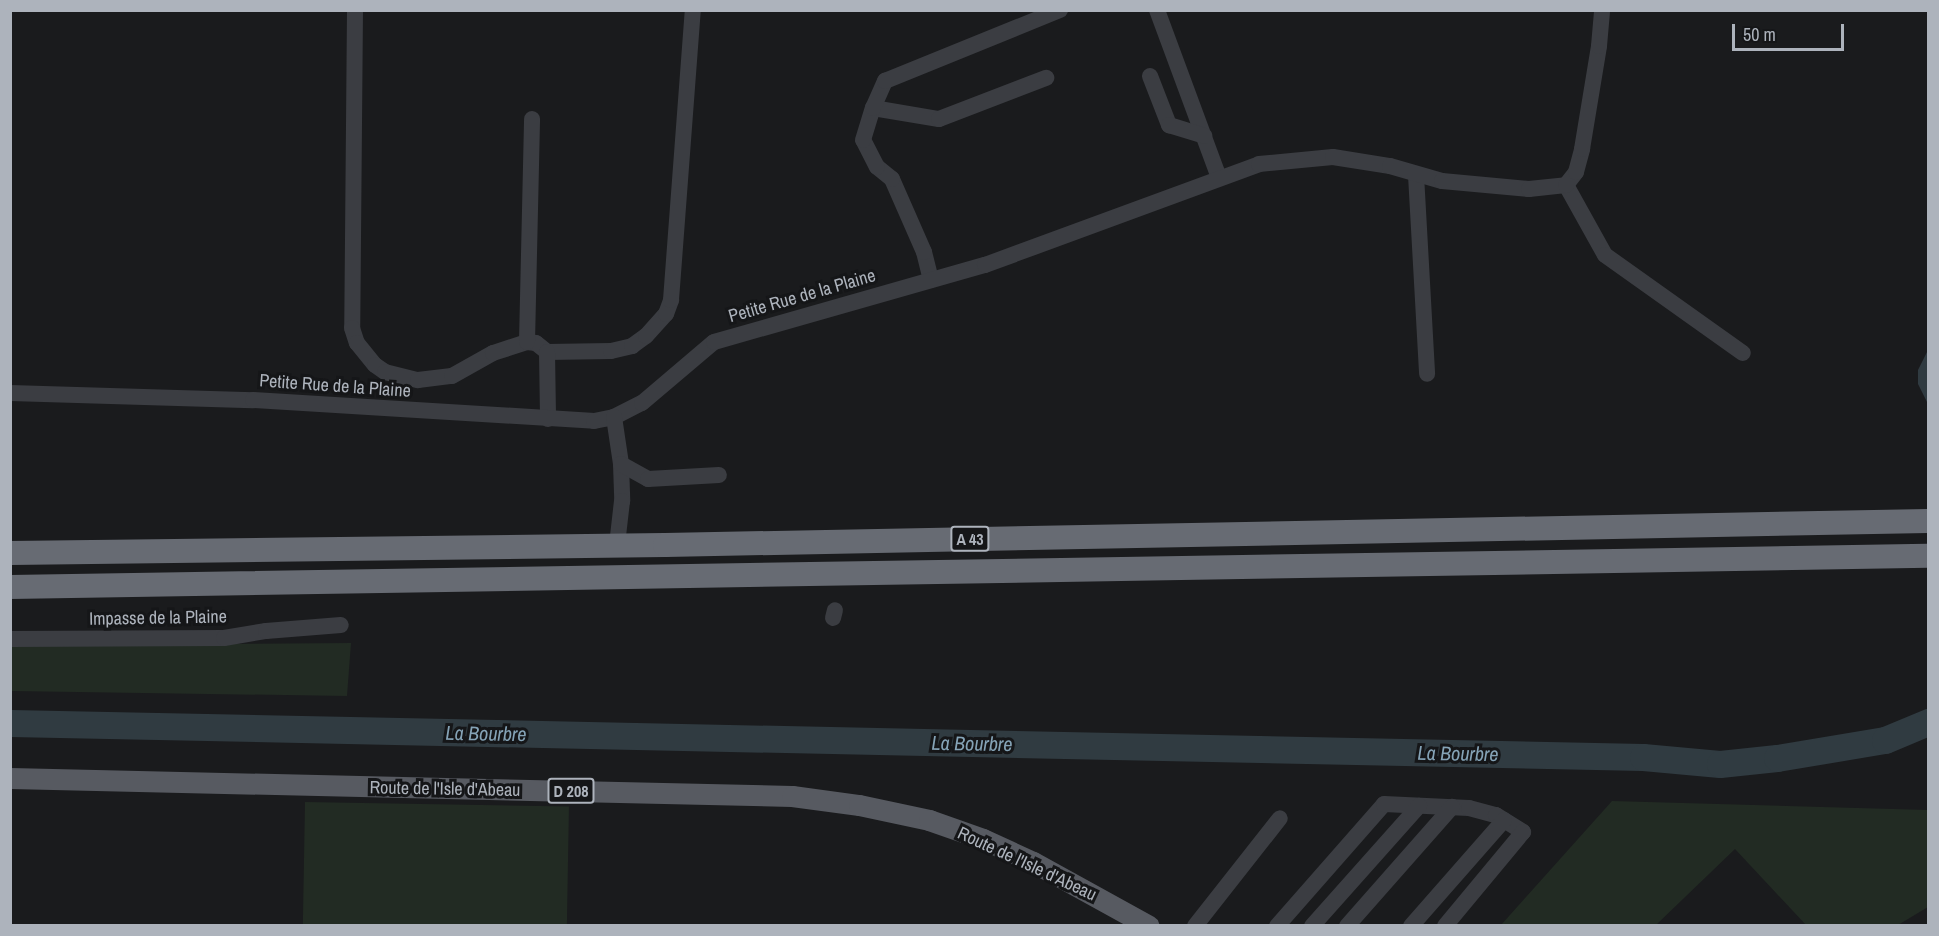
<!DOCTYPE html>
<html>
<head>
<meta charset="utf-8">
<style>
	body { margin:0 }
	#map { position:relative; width:1939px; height:936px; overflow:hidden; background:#1a1b1d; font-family:"Archivo Narrow",sans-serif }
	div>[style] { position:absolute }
	.green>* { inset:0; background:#222b23; transform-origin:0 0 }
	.water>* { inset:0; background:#303b41 }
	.river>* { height:27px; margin:-13.5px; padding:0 13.5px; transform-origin:13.5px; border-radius:13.5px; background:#303b41 }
	.minor>* { height:16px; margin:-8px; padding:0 8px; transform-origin:8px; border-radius:8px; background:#3b3d42 }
	.major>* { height:21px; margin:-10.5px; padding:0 10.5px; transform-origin:10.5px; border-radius:10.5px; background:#575a61 }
	.highway>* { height:24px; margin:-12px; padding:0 12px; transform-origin:12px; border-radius:12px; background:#676b73 }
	span { translate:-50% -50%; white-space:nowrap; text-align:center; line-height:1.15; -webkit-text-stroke:6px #151618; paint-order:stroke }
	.shield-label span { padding:2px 4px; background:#151618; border:2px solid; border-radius:4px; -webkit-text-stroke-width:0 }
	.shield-label { font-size:16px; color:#adb3bc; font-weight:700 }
	.street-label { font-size:18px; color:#adb3bc }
	.water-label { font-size:20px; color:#85a3b6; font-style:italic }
	.frame { position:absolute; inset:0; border:12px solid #adb3bc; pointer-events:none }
	.scale { position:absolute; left:1732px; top:24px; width:112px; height:27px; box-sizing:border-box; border:3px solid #adb3bc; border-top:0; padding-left:8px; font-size:18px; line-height:21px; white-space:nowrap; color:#adb3bc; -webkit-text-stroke:4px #151618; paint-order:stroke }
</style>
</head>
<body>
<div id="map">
	<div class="green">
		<i style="clip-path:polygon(351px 643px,347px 696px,11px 691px,11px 646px)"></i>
		<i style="clip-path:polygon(1612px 801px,1928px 810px,1928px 907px,1898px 925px,1806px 925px,1735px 849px,1656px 925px,1501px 925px)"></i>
		<i style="left:305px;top:802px;width:264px;height:123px;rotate:1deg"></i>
	</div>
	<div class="water">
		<i style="clip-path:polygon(1928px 350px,1928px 404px,1918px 384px,1918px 370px)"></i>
	</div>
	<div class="river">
		<i style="left:10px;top:723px;width:1633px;rotate:1.19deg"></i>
		<i style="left:1643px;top:757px;width:77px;rotate:5.2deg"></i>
		<i style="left:1720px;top:764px;width:57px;rotate:-6deg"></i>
		<i style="left:1777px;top:758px;width:109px;rotate:-9.5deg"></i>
		<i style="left:1885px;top:740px;width:47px;rotate:-22.7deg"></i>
	</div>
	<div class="minor">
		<i style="left:355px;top:10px;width:318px;rotate:90.5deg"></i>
		<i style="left:352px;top:328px;width:16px;rotate:72deg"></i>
		<i style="left:357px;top:343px;width:28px;rotate:51deg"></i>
		<i style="left:375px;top:365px;width:12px;rotate:35deg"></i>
		<i style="left:385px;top:372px;width:34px;rotate:14deg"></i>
		<i style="left:418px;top:380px;width:34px;rotate:-7deg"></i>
		<i style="left:452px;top:376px;width:47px;rotate:-29.3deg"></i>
		<i style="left:493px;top:353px;width:36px;rotate:-18deg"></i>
		<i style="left:527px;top:342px;width:9px;rotate:6deg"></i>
		<i style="left:536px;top:343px;width:14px;rotate:39deg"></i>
		<i style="left:547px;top:352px;width:64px;rotate:-0.9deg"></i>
		<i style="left:611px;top:351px;width:22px;rotate:-13deg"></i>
		<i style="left:632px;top:346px;width:17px;rotate:-36deg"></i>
		<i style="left:646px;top:336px;width:30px;rotate:-48deg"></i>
		<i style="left:666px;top:314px;width:15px;rotate:-70deg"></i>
		<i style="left:671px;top:300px;width:291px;rotate:-85.7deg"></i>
		<i style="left:1157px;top:10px;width:179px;rotate:69.7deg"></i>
		<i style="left:1150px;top:76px;width:53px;rotate:68.8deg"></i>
		<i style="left:1169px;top:125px;width:37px;rotate:17deg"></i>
		<i style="left:873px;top:108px;width:67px;rotate:9.5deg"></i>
		<i style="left:939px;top:119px;width:115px;rotate:-21deg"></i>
		<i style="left:1416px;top:175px;width:199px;rotate:86.8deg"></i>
		<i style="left:1566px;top:185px;width:80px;rotate:60.9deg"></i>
		<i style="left:1605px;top:255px;width:169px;rotate:35.4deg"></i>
		<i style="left:931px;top:280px;width:29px;rotate:-104deg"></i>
		<i style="left:924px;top:252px;width:80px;rotate:-113.7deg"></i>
		<i style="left:892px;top:179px;width:19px;rotate:-141deg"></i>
		<i style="left:877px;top:167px;width:30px;rotate:-117deg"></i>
		<i style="left:863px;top:140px;width:34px;rotate:-73deg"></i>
		<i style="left:873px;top:108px;width:30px;rotate:-66deg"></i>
		<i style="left:885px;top:81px;width:189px;rotate:-22.1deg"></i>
		<i style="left:527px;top:342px;width:223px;rotate:-88.7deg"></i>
		<i style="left:547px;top:352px;width:67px;rotate:89.1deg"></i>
		<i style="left:10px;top:393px;width:243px;rotate:1.7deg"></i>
		<i style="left:253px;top:400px;width:342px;rotate:3.5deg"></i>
		<i style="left:594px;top:421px;width:20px;rotate:-11deg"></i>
		<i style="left:614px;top:417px;width:31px;rotate:-27deg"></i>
		<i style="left:642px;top:403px;width:94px;rotate:-40.3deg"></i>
		<i style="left:714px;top:342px;width:282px;rotate:-15.9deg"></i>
		<i style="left:985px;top:265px;width:292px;rotate:-20.2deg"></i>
		<i style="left:1259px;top:164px;width:74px;rotate:-5.4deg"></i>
		<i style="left:1333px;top:157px;width:58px;rotate:9deg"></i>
		<i style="left:1390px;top:166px;width:54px;rotate:16.1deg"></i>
		<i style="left:1442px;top:181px;width:87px;rotate:5.3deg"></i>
		<i style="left:1529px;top:189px;width:37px;rotate:-6deg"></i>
		<i style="left:1566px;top:185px;width:16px;rotate:-52deg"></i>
		<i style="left:1576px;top:172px;width:24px;rotate:-75deg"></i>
		<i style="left:1582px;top:149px;width:104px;rotate:-80.6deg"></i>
		<i style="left:1599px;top:46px;width:36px;rotate:-85deg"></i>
		<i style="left:614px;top:417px;width:48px;rotate:81.5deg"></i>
		<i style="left:621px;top:464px;width:37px;rotate:88deg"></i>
		<i style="left:622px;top:501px;width:44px;rotate:96.5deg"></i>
		<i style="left:621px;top:464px;width:31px;rotate:29deg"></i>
		<i style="left:648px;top:479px;width:71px;rotate:-3.2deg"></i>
		<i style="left:833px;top:618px;width:8px;rotate:-76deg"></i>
		<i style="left:10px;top:639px;width:214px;rotate:-0.3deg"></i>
		<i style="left:224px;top:638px;width:43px;rotate:-9.5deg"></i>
		<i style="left:266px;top:631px;width:75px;rotate:-4.6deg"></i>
		<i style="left:1195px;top:926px;width:137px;rotate:-51.8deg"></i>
		<i style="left:1277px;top:926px;width:162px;rotate:-48.7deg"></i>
		<i style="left:1384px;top:804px;width:85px;rotate:2.7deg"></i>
		<i style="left:1469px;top:808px;width:28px;rotate:15deg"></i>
		<i style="left:1496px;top:815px;width:32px;rotate:32deg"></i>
		<i style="left:1523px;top:832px;width:122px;rotate:129.7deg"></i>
		<i style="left:1312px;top:926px;width:161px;rotate:-48.3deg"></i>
		<i style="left:1347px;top:926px;width:159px;rotate:-48.6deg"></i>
		<i style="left:1411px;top:926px;width:141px;rotate:-48.7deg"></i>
	</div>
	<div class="major">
		<i style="left:10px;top:778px;width:782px;rotate:1.32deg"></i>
		<i style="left:792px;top:796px;width:68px;rotate:7.7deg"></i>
		<i style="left:859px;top:805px;width:72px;rotate:12.1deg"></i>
		<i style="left:929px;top:820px;width:57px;rotate:19.4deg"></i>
		<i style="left:983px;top:839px;width:55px;rotate:24.7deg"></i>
		<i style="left:1033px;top:862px;width:132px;rotate:28.9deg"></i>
	</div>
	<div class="highway">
		<i style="left:10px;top:553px;width:655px;rotate:-0.7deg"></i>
		<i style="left:665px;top:545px;width:1263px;rotate:-1.09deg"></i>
		<i style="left:10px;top:587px;width:1918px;rotate:-0.93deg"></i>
	</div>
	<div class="shield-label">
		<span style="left:970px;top:539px">A 43</span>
		<span style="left:571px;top:791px">D 208</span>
	</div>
	<div class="street-label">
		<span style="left:802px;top:296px;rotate:-16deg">Petite Rue de la Plaine</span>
		<span style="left:335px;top:386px;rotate:4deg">Petite Rue de la Plaine</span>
		<span style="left:158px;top:618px;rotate:-1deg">Impasse de la Plaine</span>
		<span style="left:445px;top:789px;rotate:1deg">Route de l'Isle d'Abeau</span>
		<span style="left:1027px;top:864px;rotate:25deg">Route de l'Isle d'Abeau</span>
	</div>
	<div class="water-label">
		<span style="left:486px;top:733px;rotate:1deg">La Bourbre</span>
		<span style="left:972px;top:743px;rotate:1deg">La Bourbre</span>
		<span style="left:1458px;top:753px;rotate:1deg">La Bourbre</span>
	</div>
	<div class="frame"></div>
	<div class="scale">50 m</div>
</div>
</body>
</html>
